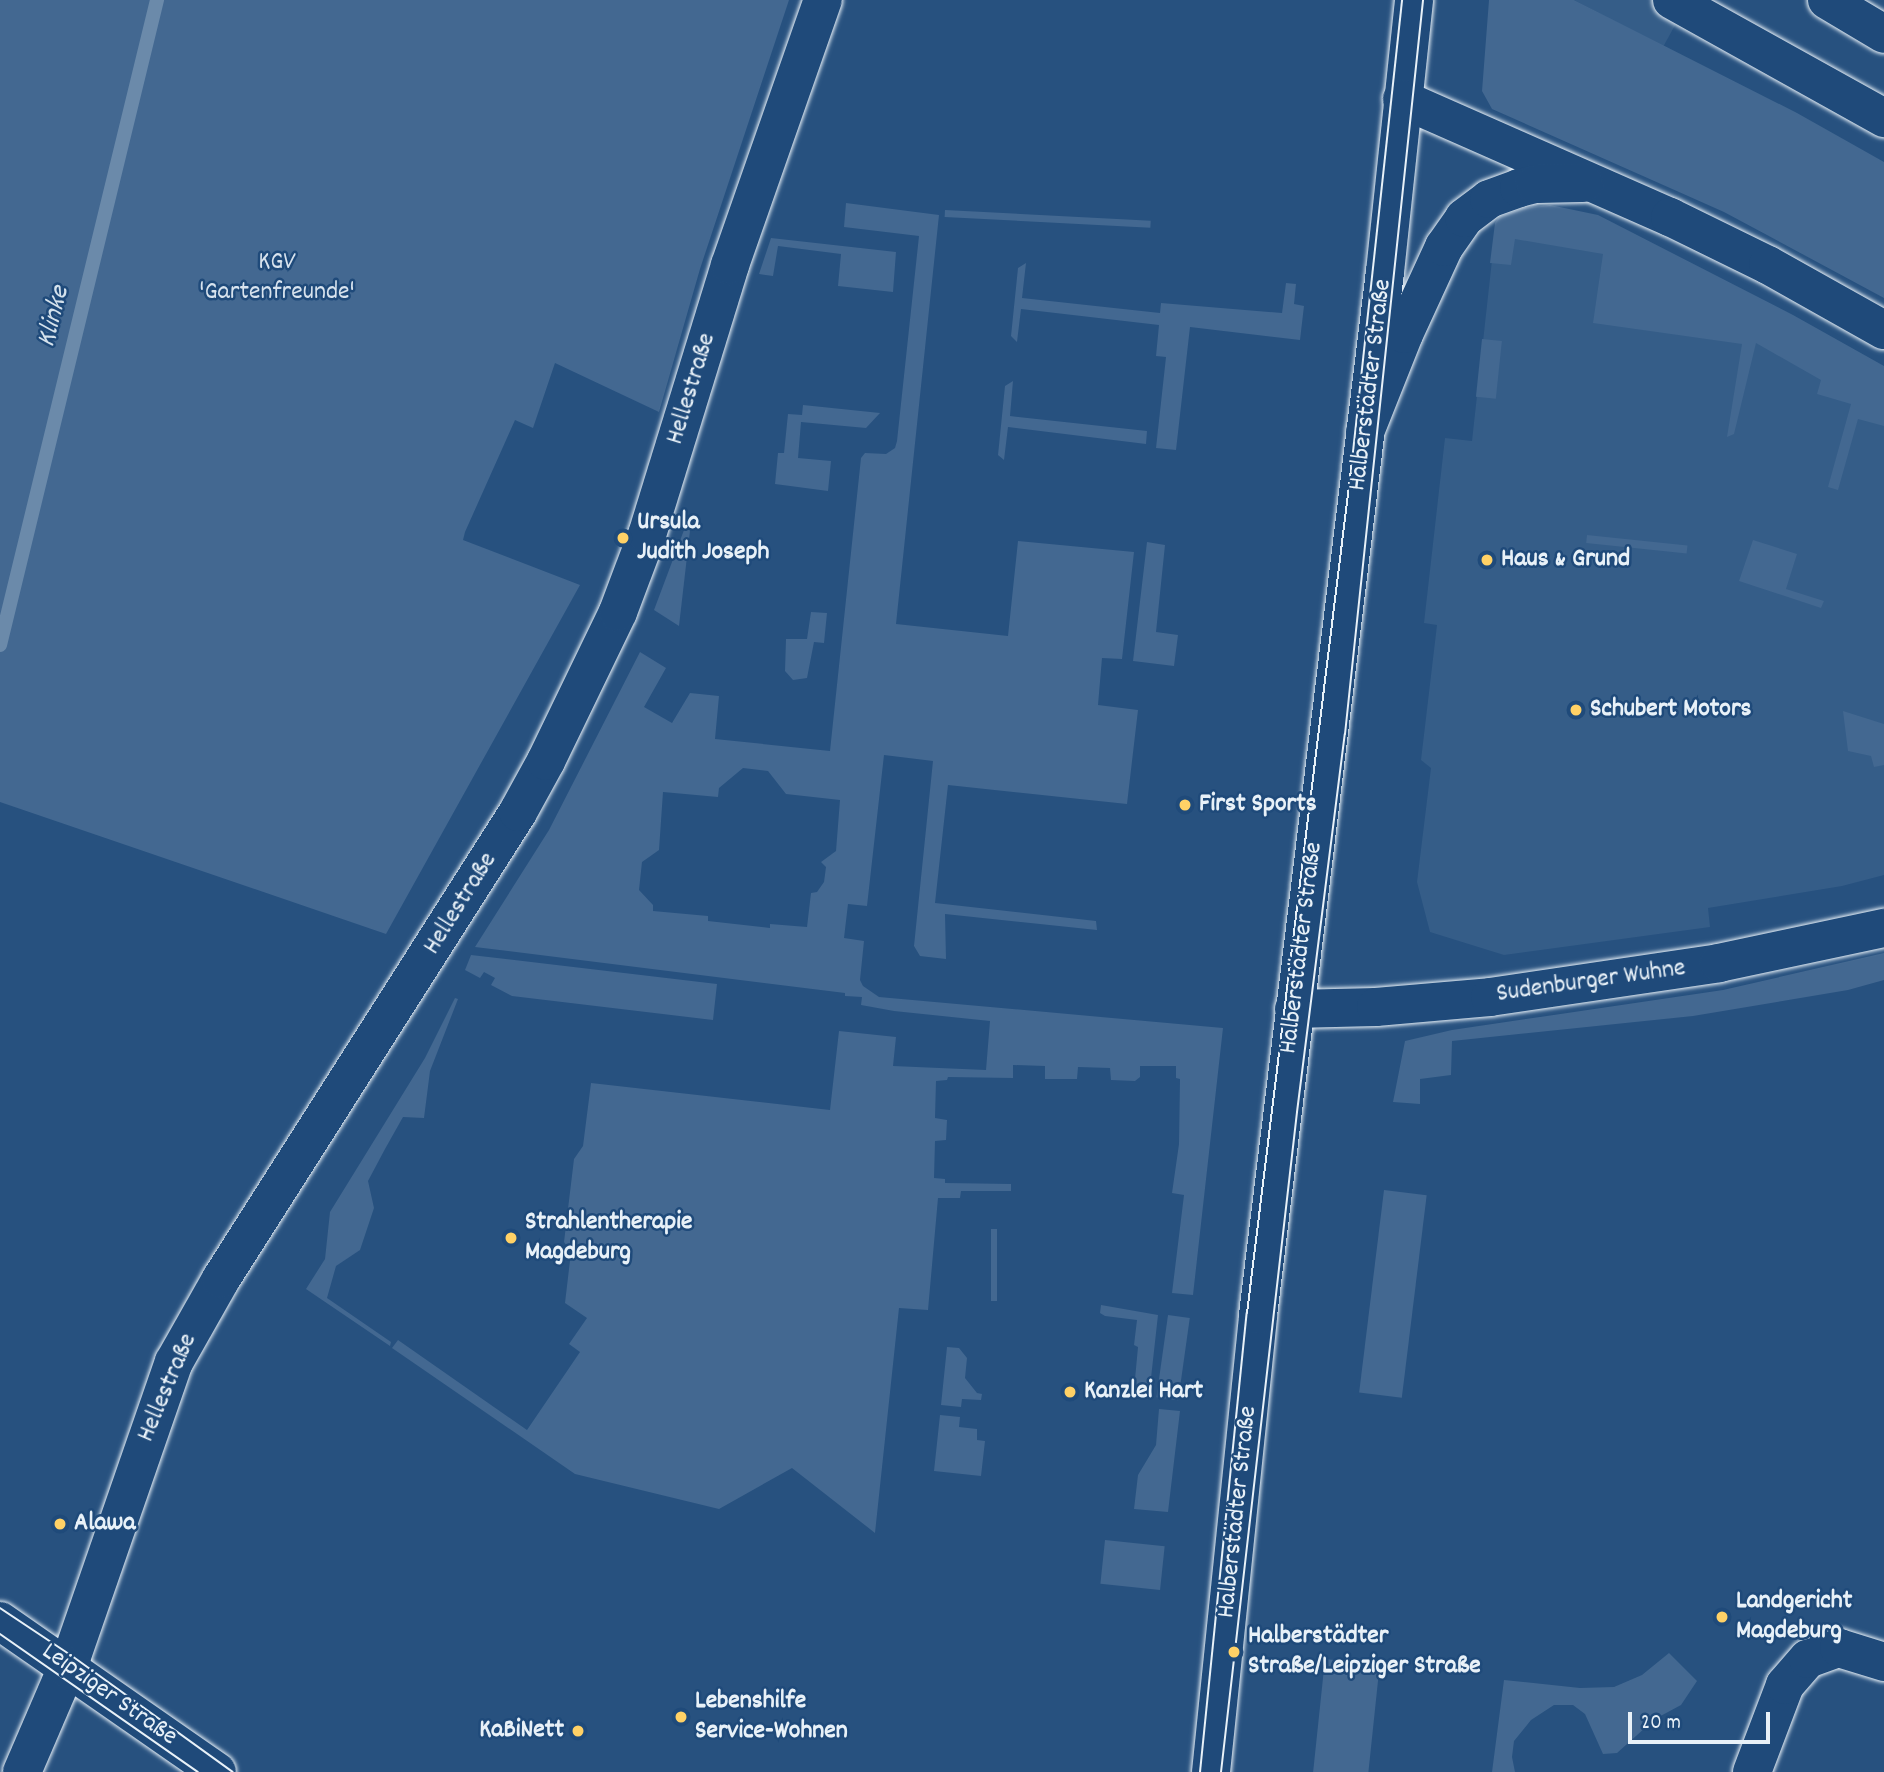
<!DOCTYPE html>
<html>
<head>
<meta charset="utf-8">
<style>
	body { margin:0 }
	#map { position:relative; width:1884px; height:1772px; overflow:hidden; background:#27517f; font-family:Dekko,sans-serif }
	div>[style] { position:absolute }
	.built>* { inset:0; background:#355d88 }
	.green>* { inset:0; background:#436891; transform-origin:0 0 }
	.stream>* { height:14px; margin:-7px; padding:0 7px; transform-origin:7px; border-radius:7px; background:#6b8aaa }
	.roads { filter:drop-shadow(0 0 2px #e8f1f8) drop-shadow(0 0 2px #e8f1f8) }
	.minor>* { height:38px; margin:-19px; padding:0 19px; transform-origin:19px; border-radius:19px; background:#1f4a7a }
	.major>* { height:38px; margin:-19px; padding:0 19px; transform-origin:19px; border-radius:19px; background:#1f4a7a }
	.highway>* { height:38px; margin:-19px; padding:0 19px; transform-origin:19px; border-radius:19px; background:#1f4a7a }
	.tram>* { height:2px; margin:-1px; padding:0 1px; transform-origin:1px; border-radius:1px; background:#e8f1f8 }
	.dots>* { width:19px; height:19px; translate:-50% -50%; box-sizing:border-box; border:4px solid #1f4a7a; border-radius:50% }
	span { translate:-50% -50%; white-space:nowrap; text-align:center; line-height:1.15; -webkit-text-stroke:5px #1f4a7a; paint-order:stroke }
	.park-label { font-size:26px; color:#d8e3ee }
	.street-label { font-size:26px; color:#e8f1f8 }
	.poi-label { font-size:26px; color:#e8f1f8; font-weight:700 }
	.left { translate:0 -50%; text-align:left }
	.right { translate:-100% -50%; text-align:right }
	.water-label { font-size:28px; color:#d5e2ec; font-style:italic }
	.scale { position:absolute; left:1628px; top:1712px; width:142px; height:32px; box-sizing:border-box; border:4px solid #e8f1f8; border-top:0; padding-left:9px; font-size:21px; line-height:24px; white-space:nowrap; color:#e8f1f8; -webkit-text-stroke:5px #1f4a7a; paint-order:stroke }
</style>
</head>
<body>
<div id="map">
	<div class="built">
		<i style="clip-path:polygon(1574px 0,1689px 0,1663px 47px)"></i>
		<i style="clip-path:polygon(1534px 204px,1615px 247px,1884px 411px,1884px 875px,1842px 886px,1708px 908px,1710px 927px,1504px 955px,1430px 932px,1417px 882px,1431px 768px,1421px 760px,1437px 625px,1424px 623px,1445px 438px,1472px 441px,1495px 233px)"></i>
	</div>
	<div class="green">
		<i style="clip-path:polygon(0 0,789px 0,700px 269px,659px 412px,555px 363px,533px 428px,515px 420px,465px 532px,463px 540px,580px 585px,386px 934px,0 802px)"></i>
		<i style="clip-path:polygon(1489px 0,1574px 0,1797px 113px,1884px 162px,1884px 298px,1724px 212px,1492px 109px,1482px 91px)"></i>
		<i style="clip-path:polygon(evenodd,846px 203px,939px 215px,896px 624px,1008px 636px,1018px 541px,1134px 552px,1122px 659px,1102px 658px,1098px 705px,1138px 710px,1127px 804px,948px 785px,935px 903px,1096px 921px,1097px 930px,945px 914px,946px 959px,920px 956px,914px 946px,933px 761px,884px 755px,867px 906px,848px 904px,844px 938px,864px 941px,860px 980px,863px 986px,879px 997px,1223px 1028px,1193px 1295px,1172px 1293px,1184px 1195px,1172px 1193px,1179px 1144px,1180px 1079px,1176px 1078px,1176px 1066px,1140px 1066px,1140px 1077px,1135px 1081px,1111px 1080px,1110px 1068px,1078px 1067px,1077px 1079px,1045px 1079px,1045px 1066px,1013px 1065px,1013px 1078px,948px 1077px,947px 1080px,936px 1081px,935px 1118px,947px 1120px,946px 1140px,935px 1141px,934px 1178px,945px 1179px,945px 1183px,1011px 1184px,1011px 1191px,961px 1191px,960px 1198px,938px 1198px,928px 1310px,899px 1308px,875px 1533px,792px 1468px,719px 1509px,575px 1474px,392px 1348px,398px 1340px,527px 1430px,580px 1352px,569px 1344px,587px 1318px,565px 1303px,571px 1252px,564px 1242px,574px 1159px,583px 1146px,591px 1083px,830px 1110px,839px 1031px,896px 1037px,893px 1066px,986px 1070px,990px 1021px,894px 1011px,861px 1005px,862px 997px,845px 996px,845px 993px,475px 947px,549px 830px,640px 652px,666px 668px,644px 707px,672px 723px,690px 693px,719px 696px,715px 739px,830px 751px,861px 458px,865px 453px,886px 454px,895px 448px,897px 441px,919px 236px,844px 227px,846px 203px,743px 768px,768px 771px,786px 794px,840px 800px,836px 851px,821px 862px,826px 867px,824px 882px,817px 892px,811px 893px,807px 927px,770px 924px,770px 928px,708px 921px,708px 916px,653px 911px,653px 905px,639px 890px,642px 862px,659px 850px,663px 792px,718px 797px,719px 788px,743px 768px)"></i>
		<i style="clip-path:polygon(1550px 205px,1598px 215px,1793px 315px,1884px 366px,1884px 426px,1858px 419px,1838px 490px,1828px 487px,1851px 404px,1817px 394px,1821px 380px,1756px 343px,1734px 434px,1727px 437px,1742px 344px,1593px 323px,1603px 254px,1515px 239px,1511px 265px,1490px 263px,1495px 223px,1499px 217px,1524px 208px)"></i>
		<i style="left:945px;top:210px;width:206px;height:7px;rotate:3deg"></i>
		<i style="clip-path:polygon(771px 238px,896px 252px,893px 292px,838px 286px,841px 254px,778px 246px,773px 276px,759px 274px)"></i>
		<i style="clip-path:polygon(1026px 263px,1022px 298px,1160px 313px,1161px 303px,1282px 313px,1286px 283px,1296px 284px,1294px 304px,1304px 306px,1300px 340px,1190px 327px,1176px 450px,1156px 448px,1166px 357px,1156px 356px,1159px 325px,1021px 309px,1017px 342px,1011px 336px,1018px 268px)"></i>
		<i style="left:1482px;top:339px;width:20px;height:58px;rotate:6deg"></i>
		<i style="clip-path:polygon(1013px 381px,1010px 416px,1147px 431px,1146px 444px,1008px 427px,1004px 460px,998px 455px,1005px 386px)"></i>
		<i style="clip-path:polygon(803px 405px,880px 413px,866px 428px,801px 422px,798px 458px,831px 461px,828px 491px,775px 484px,778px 453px,784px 453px,788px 414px,802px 415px)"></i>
		<i style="clip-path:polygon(687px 522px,691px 522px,679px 626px,654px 610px)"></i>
		<i style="left:1587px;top:535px;width:101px;height:8px;rotate:6deg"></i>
		<i style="clip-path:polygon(1753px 540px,1797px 554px,1786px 589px,1824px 601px,1821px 608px,1739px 581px)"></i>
		<i style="clip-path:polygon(1147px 542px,1165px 545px,1156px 632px,1178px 635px,1174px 666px,1133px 661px)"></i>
		<i style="clip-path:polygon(811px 612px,827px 613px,824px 643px,814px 642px,807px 678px,793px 680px,785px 671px,786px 639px,807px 639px)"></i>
		<i style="clip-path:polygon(1843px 711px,1884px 724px,1884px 765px,1874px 767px,1871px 756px,1848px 751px)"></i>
		<i style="clip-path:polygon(1884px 953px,1884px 980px,1848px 990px,1693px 1016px,1452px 1041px,1451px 1075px,1420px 1079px,1420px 1104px,1393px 1102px,1405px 1041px,1452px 1030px,1723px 990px)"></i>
		<i style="clip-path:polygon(471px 955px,717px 984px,713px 1020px,512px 996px,491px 985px,495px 978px,484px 972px,480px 978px,465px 970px)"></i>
		<i style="clip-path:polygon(455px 998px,458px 999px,430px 1071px,424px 1118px,403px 1117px,385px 1149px,368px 1181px,374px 1208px,360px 1250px,336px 1266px,327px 1298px,391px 1342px,390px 1346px,306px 1289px,325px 1259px,330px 1212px,425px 1058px)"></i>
		<i style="left:1384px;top:1190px;width:43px;height:204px;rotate:7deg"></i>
		<i style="left:991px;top:1229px;width:6px;height:72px"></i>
		<i style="clip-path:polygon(1101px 1305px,1158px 1315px,1149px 1396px,1143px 1395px,1143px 1388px,1130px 1387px,1130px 1379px,1135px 1379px,1138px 1347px,1134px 1345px,1137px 1320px,1105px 1316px,1100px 1313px)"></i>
		<i style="left:1168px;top:1315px;width:22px;height:83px;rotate:8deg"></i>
		<i style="clip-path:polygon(947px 1347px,959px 1348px,967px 1358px,965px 1378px,977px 1393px,982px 1394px,981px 1400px,962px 1399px,961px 1407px,941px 1405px)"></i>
		<i style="clip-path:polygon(1159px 1409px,1180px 1411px,1168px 1512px,1134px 1509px,1138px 1475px,1156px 1445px)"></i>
		<i style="clip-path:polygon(940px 1415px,960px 1417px,959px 1427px,977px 1429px,977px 1440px,985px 1441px,981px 1476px,934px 1471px)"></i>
		<i style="left:1105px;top:1540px;width:60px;height:44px;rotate:6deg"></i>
		<i style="clip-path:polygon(1669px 1653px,1697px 1681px,1681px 1705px,1655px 1719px,1617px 1753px,1603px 1754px,1585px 1714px,1573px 1705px,1554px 1705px,1531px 1720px,1514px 1741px,1512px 1757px,1515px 1772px,1492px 1772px,1504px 1680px,1580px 1688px,1614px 1687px,1642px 1675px)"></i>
		<i style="left:1325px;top:1659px;width:55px;height:114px;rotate:6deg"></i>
	</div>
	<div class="stream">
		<i style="left:0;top:645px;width:664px;rotate:-76.32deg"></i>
	</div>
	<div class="roads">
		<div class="minor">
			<i style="left:1294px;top:1009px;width:82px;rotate:-1.4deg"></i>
			<i style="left:1376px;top:1007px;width:114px;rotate:-5deg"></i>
			<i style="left:1490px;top:997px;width:232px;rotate:-8.4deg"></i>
			<i style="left:1719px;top:963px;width:169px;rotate:-12deg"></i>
			<i style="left:22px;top:1772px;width:126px;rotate:-66.7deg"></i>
			<i style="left:72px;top:1656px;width:311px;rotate:-70.9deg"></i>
			<i style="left:174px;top:1362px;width:95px;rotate:-60.5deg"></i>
			<i style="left:221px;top:1279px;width:553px;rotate:-57.54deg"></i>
			<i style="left:518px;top:812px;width:58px;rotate:-61.2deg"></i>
			<i style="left:546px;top:761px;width:165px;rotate:-64.2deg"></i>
			<i style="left:618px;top:612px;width:82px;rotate:-69.4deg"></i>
			<i style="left:647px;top:535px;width:282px;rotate:-72.9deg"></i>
			<i style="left:730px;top:265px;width:281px;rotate:-70.7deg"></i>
			<i style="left:1752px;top:1772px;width:93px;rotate:-69.2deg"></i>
			<i style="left:1785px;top:1685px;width:35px;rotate:-49deg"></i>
			<i style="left:1808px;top:1659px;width:33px;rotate:-20deg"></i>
			<i style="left:1839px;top:1648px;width:47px;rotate:17.3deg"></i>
		</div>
		<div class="major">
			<i style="left:0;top:1621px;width:264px;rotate:34.8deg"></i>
			<i style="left:1211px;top:1772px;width:459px;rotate:-84.1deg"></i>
			<i style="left:1258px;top:1315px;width:1051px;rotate:-83.06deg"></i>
			<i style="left:1385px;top:272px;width:274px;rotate:-83.9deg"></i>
		</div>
		<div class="highway">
			<i style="left:1672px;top:0;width:243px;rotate:29.1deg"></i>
			<i style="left:1827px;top:0;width:66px;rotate:30.8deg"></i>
			<i style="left:1402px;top:99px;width:293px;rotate:23.8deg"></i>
			<i style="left:1670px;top:217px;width:109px;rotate:26.1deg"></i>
			<i style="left:1768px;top:265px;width:133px;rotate:29.3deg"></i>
			<i style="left:1365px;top:432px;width:105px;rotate:-68.3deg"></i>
			<i style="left:1404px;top:334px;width:96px;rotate:-65.3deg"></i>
			<i style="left:1444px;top:247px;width:35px;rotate:-55deg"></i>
			<i style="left:1464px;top:218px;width:31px;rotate:-37deg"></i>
			<i style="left:1489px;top:199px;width:32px;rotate:-20deg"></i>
			<i style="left:1519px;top:188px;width:16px;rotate:-14deg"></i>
			<i style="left:1535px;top:184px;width:49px;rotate:-1.2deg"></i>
		</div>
	</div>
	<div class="tram">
		<i style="left:0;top:1608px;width:87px;rotate:33.7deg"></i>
		<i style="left:72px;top:1656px;width:198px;rotate:35.8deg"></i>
		<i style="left:0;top:1634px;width:241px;rotate:34.9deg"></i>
		<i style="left:1200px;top:1772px;width:461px;rotate:-84.2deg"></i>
		<i style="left:1247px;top:1313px;width:858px;rotate:-82.97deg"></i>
		<i style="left:1352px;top:461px;width:464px;rotate:-83.8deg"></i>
		<i style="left:1221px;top:1772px;width:664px;rotate:-83.43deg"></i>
		<i style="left:1297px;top:1112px;width:381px;rotate:-82.8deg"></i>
		<i style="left:1345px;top:734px;width:738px;rotate:-83.93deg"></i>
	</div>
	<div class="dots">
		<i style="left:623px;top:538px;background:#ffd166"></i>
		<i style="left:1487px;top:560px;background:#ffd166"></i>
		<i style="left:1576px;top:710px;background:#ffd166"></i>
		<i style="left:1185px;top:805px;background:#ffd166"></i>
		<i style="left:511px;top:1238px;background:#ffd166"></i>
		<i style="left:1070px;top:1392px;background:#ffd166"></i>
		<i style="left:60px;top:1524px;background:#ffd166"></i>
		<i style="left:1722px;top:1617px;background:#ffd166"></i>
		<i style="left:1234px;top:1652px;background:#ffd166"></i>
		<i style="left:681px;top:1717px;background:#ffd166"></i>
		<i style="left:578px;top:1731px;background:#ffd166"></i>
	</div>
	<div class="park-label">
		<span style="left:277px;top:278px">KGV<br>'Gartenfreunde'</span>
	</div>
	<div class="street-label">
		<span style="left:1371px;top:385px;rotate:-83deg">Halberstädter Straße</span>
		<span style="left:692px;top:389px;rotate:-73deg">Hellestraße</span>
		<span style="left:461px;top:904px;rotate:-58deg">Hellestraße</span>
		<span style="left:1302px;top:948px;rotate:-83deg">Halberstädter Straße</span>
		<span style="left:1591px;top:982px;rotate:-8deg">Sudenburger Wuhne</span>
		<span style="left:168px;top:1388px;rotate:-67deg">Hellestraße</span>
		<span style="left:1238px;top:1512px;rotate:-84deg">Halberstädter Straße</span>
		<span style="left:109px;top:1695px;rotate:35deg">Leipziger Straße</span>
	</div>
	<div class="poi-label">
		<span class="left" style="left:637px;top:538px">Ursula<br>Judith Joseph</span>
		<span class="left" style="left:1501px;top:560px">Haus &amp; Grund</span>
		<span class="left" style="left:1590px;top:710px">Schubert Motors</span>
		<span class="left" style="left:1199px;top:805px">First Sports</span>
		<span class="left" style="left:525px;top:1238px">Strahlentherapie<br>Magdeburg</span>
		<span class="left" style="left:1084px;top:1392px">Kanzlei Hart</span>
		<span class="left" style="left:74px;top:1524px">Alawa</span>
		<span class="left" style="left:1736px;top:1617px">Landgericht<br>Magdeburg</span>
		<span class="left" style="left:1248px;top:1652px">Halberstädter<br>Straße/Leipziger Straße</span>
		<span class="left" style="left:695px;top:1717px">Lebenshilfe<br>Service-Wohnen</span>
		<span class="right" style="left:564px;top:1731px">KaBiNett</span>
	</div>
	<div class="water-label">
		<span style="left:55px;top:317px;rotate:-76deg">Klinke</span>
	</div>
	<div class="scale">20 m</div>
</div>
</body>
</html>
